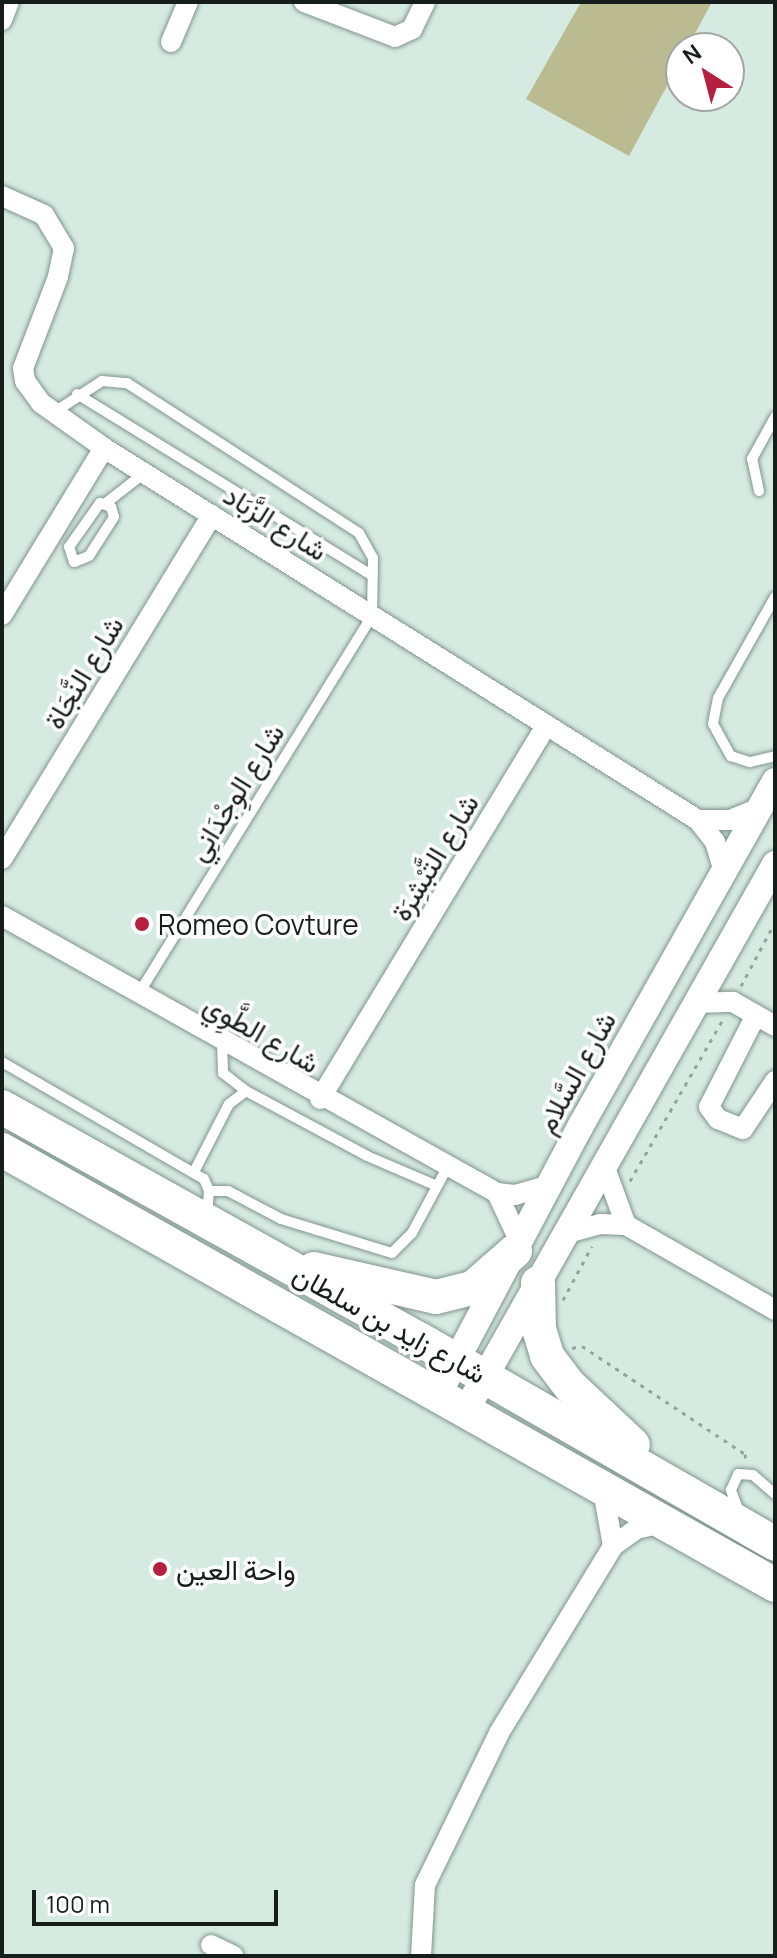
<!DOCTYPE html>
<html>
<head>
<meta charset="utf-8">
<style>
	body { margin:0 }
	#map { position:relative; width:777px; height:1958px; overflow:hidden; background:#d5eae1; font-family:Manrope,Vazirmatn,sans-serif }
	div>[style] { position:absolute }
	.green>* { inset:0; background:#bbbb91 }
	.path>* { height:3px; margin-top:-1.5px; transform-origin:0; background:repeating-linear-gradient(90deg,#94a59e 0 4px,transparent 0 10px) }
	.roads { filter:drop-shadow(0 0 2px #80948c) drop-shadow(0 0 2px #80948c) }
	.lane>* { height:10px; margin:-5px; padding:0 5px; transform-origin:5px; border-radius:5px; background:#fff }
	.street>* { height:20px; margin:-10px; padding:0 10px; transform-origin:10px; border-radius:10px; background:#fff }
	.secondary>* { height:26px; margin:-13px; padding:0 13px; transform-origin:13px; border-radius:13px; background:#fff }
	.highway>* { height:34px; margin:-17px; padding:0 17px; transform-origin:17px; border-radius:17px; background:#fff }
	.dots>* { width:22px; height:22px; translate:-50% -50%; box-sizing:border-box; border:4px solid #fff; border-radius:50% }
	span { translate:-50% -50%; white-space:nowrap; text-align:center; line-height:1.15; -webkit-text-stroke:7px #fff; paint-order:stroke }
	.street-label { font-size:28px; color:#161e1b }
	.poi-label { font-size:28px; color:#161e1b }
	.left { translate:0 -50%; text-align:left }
	.frame { position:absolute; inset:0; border:4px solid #161e1b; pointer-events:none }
	.north { position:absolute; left:665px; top:32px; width:80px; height:80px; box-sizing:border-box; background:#fff; border:2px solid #a2a5a4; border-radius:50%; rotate:324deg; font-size:22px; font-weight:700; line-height:32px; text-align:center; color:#161e1b }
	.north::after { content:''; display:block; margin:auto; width:28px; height:36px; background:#b42140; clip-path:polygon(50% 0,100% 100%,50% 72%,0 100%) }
	.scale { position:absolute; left:32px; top:1890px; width:246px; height:36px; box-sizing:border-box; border:4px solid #161e1b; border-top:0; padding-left:10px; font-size:24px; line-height:28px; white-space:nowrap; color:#161e1b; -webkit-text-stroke:6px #fff; paint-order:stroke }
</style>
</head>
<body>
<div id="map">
	<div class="green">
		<i style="clip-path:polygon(581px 2px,712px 2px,687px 48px,681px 48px,681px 60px,629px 156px,526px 99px)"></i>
	</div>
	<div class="path">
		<i style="left:741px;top:986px;width:72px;rotate:-62deg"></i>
		<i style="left:630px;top:1181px;width:185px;rotate:-60.1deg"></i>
		<i style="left:563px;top:1300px;width:61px;rotate:-61.8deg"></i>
		<i style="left:572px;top:1348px;width:10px;rotate:-11deg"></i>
		<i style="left:582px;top:1346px;width:196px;rotate:33.5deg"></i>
		<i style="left:745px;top:1454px;width:7px;rotate:82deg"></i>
	</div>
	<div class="roads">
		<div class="lane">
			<i style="left:77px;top:394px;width:347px;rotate:31.6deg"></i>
			<i style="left:53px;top:413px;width:59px;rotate:-33.1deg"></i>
			<i style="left:102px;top:381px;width:25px;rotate:5deg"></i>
			<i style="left:127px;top:383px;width:276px;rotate:32.9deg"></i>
			<i style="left:359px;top:533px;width:29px;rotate:61deg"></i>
			<i style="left:373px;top:558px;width:58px;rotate:91deg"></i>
			<i style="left:372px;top:616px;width:443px;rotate:121.7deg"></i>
			<i style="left:759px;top:491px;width:33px;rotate:-102deg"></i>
			<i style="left:752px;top:459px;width:48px;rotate:-61.3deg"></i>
			<i style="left:100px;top:503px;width:12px;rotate:20deg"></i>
			<i style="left:111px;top:507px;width:10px;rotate:73deg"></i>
			<i style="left:114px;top:517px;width:46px;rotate:122.7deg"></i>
			<i style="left:89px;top:556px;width:16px;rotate:158deg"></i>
			<i style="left:74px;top:562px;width:16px;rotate:-108deg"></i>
			<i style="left:69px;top:547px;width:54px;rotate:-54.8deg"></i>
			<i style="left:106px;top:503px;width:47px;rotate:-38.1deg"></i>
			<i style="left:775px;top:597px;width:116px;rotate:119.4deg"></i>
			<i style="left:718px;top:698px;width:26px;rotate:101deg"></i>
			<i style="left:713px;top:724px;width:37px;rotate:61deg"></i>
			<i style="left:731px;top:756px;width:20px;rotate:18deg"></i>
			<i style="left:750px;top:762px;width:26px;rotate:-13deg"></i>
			<i style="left:222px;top:1042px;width:31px;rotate:88deg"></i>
			<i style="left:223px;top:1073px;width:29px;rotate:38deg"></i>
			<i style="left:2px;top:1062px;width:233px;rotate:30.1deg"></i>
			<i style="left:204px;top:1179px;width:13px;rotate:67deg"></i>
			<i style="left:209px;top:1191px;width:23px;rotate:95deg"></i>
			<i style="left:194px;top:1172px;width:76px;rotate:-62.8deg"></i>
			<i style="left:229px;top:1104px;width:21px;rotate:-37deg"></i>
			<i style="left:246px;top:1091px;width:137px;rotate:28.2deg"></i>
			<i style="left:367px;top:1156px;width:76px;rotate:23.2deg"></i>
			<i style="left:209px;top:1191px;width:19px"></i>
			<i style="left:228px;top:1191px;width:60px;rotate:27.8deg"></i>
			<i style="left:281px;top:1219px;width:116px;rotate:17deg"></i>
			<i style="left:392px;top:1253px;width:28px;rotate:-45deg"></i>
			<i style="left:412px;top:1233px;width:76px;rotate:-61.8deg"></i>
			<i style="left:740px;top:1514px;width:26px;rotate:-111deg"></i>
			<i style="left:731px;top:1490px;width:17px;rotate:-66deg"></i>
			<i style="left:738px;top:1474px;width:15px;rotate:4deg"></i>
			<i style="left:753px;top:1475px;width:29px;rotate:41deg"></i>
		</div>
		<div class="street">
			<i style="left:304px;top:2px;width:97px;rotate:21deg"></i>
			<i style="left:395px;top:37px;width:19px;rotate:-25deg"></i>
			<i style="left:412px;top:29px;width:30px;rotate:-64deg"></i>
			<i style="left:2px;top:20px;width:19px;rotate:-69deg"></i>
			<i style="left:171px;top:42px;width:43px;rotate:-67deg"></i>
			<i style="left:2px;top:196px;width:46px;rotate:24.3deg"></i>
			<i style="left:44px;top:215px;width:39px;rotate:59deg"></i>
			<i style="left:64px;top:248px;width:30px;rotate:102deg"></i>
			<i style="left:58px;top:277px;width:97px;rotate:111deg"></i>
			<i style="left:23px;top:368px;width:13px;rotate:81deg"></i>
			<i style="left:25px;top:381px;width:27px;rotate:54deg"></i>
			<i style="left:41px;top:403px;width:77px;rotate:35.5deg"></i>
			<i style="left:104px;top:448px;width:701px;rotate:32.06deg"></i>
			<i style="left:698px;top:820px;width:28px;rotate:52deg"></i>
			<i style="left:715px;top:842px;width:27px;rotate:73deg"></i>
			<i style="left:2px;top:615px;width:196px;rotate:-58.6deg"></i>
			<i style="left:698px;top:820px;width:32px"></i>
			<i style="left:730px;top:820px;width:32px;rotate:-22deg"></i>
			<i style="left:2px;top:859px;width:403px;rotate:-58.6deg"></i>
			<i style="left:2px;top:916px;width:567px;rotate:29.23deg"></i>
			<i style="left:497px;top:1193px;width:18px;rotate:6deg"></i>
			<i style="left:515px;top:1195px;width:36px;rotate:-16deg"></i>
			<i style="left:696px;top:1003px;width:37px;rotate:-2deg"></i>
			<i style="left:733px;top:1002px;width:48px;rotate:29.7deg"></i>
			<i style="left:756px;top:1015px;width:103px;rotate:117.1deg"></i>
			<i style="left:709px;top:1107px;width:15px;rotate:53deg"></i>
			<i style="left:718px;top:1119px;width:27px;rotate:22deg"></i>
			<i style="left:743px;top:1129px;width:58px;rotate:-56.3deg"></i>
			<i style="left:320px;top:1099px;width:436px;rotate:-58.8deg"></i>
			<i style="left:604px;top:1165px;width:64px;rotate:69.9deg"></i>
			<i style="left:497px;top:1193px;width:54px;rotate:64.9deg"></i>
			<i style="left:567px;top:1233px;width:34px;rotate:-15deg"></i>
			<i style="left:600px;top:1224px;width:26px;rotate:2deg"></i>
			<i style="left:626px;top:1225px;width:172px;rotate:29.7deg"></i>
			<i style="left:603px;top:1490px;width:57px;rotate:79.9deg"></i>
			<i style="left:211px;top:1945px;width:25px;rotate:26deg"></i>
			<i style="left:421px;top:1956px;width:71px;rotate:-86.8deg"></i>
			<i style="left:425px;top:1885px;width:169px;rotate:-64deg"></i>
			<i style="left:499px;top:1733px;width:219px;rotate:-58.6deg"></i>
			<i style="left:613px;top:1546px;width:29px;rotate:-36deg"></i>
			<i style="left:636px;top:1529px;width:27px;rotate:-13deg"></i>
		</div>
		<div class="secondary">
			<i style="left:437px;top:1397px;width:306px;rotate:-62.1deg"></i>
			<i style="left:580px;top:1127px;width:397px;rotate:-60.6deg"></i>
			<i style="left:465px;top:1412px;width:630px;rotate:-60.5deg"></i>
		</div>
		<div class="highway">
			<i style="left:2px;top:1107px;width:477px;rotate:29.1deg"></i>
			<i style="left:419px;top:1339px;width:411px;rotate:29.9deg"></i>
			<i style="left:2px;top:1150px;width:887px;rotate:29.37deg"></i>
			<i style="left:314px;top:1269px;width:125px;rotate:12.9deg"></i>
			<i style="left:436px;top:1297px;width:38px;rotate:-14deg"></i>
			<i style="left:473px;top:1288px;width:56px;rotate:-41.4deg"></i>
			<i style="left:538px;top:1283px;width:46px;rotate:88.8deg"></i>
			<i style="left:539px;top:1329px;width:28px;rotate:73deg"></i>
			<i style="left:547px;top:1356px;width:38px;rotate:53deg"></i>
			<i style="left:570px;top:1386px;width:86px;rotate:43.1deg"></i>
		</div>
	</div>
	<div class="dots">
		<i style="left:142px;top:924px;background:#b42140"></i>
		<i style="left:160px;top:1569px;background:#b42140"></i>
	</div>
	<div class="street-label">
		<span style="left:276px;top:522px;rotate:32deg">شارع الزَّبَاد</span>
		<span style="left:83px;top:672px;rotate:-59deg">شارع النَّجَاة</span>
		<span style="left:235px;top:792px;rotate:-58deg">شارع الوِجْدَانِي</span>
		<span style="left:434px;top:857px;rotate:-59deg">شارع التَّبْشِرَة</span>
		<span style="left:262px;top:1033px;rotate:30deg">شارع الطَّوِي</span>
		<span style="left:575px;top:1072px;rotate:-61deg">شارع السَّلام</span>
		<span style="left:390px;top:1323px;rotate:29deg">شارع زايد بن سلطان</span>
	</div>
	<div class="poi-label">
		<span class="left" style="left:158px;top:924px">Romeo Covture</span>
		<span class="left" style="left:176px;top:1569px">واحة العين</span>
	</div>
	<div class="frame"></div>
	<div class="north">N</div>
	<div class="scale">100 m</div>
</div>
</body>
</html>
